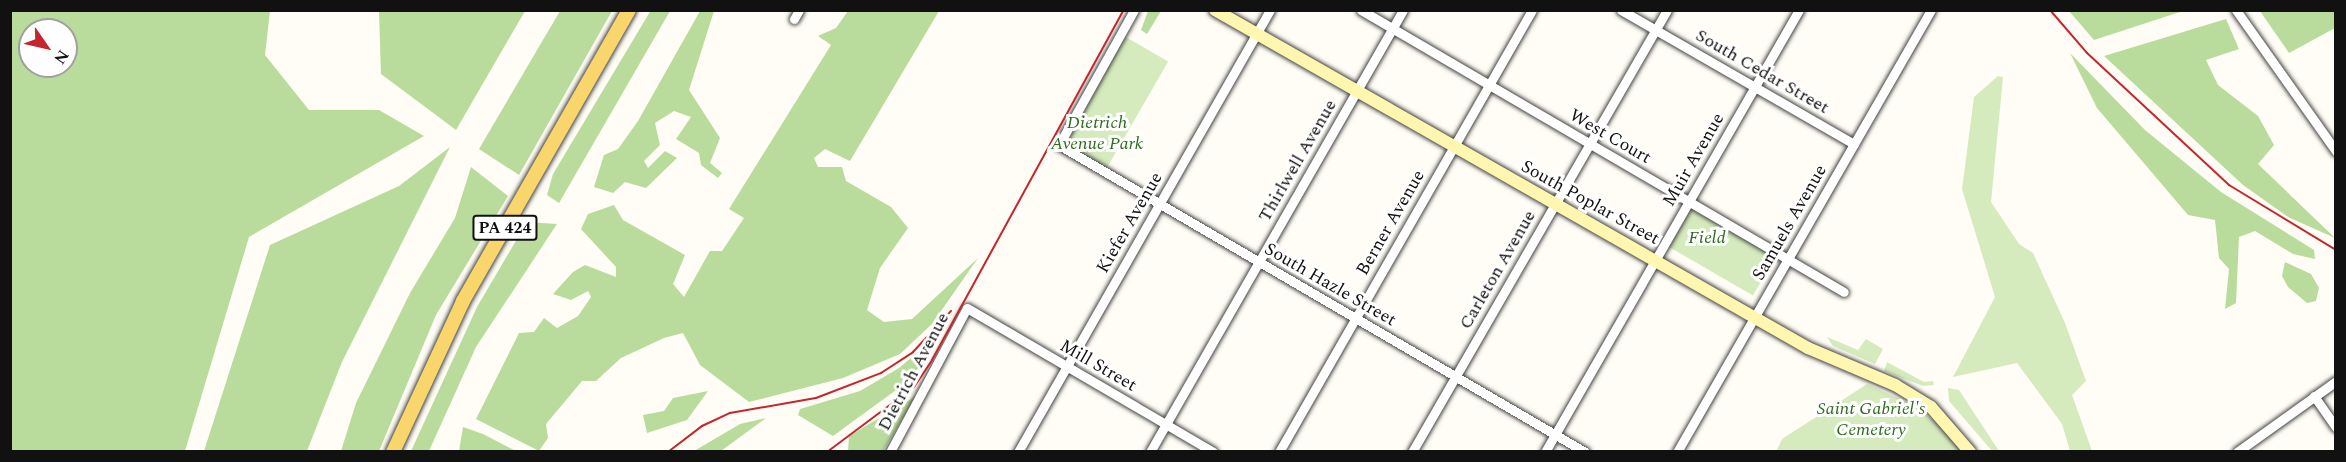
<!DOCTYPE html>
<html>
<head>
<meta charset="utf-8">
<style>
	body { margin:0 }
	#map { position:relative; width:2346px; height:462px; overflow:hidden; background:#fffdf5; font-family:Spectral,serif }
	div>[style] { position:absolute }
	.green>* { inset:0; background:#d5ebbd; transform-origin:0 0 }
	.forest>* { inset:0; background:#b9dc9c }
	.roads { filter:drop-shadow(0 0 2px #444) drop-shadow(0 0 2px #444) }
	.minor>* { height:9px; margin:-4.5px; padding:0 4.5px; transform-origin:4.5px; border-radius:4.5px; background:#fff }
	.secondary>* { height:12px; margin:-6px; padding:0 6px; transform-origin:6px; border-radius:6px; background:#fff6b0 }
	.primary>* { height:14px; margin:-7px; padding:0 7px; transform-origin:7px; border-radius:7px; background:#f9d66b }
	.rail>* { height:2px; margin:-1px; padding:0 1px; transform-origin:1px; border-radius:1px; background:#c4262e }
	span { translate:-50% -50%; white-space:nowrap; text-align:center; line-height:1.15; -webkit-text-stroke:6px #fff; paint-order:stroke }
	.shield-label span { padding:2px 4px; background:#fff; border:2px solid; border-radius:4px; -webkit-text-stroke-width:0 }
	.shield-label { font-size:16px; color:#111; font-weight:700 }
	.street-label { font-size:18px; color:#111 }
	.park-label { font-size:18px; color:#2f6b1f; font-style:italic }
	.frame { position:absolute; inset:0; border:12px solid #111; pointer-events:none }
	.north { position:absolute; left:18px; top:18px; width:60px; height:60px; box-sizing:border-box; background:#fff; border:2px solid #a0a0a0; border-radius:50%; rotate:124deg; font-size:16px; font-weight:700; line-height:24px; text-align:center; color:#111 }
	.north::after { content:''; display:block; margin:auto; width:21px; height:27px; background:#c4262e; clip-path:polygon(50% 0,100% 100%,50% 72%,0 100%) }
</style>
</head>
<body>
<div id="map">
	<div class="green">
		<i style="left:1124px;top:36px;width:51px;height:124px;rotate:30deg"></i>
		<i style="clip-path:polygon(1998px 76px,2003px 77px,1991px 202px,2019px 244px,2033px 253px,2065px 323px,2086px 381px,2072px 395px,2092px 451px,2070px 451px,2062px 424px,2017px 363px,1953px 377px,1995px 297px,1962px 189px,1974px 97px)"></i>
		<i style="left:1692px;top:199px;width:101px;height:53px;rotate:30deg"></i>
		<i style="clip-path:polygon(1827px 337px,1858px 350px,1866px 339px,1883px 349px,1875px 364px,1833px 346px)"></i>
		<i style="clip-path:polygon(1887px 362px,1924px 382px,1933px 381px,1934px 385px,1923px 386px,1884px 371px)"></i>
		<i style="clip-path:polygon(1867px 384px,1915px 406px,1953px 436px,1964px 452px,1776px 452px,1782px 439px)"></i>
		<i style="clip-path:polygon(1948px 388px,1959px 390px,1999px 451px,1992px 451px,1949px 401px)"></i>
	</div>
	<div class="forest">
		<i style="clip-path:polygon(651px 10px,670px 11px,559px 203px,547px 195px,553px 174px)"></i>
		<i style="clip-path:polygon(evenodd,10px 11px,270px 11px,265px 55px,309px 110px,379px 110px,424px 136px,249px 237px,185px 451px,11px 451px,10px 11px,30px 30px,66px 30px,66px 66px,30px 66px,30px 30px)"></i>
		<i style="clip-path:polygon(379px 11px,379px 10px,525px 11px,456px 130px,381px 74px)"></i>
		<i style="clip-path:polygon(560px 11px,612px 11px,519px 175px,479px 149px)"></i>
		<i style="clip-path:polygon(700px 11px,714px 11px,689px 90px,720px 138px,710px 163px,722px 173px,718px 178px,701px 165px,699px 153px,676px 139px,691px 117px,674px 111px,655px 123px,660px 145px,644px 161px,648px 168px,665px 151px,677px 158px,646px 188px,625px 182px,613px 193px,594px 187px,604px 155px,618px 149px,638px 121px)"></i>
		<i style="clip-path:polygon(848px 11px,939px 11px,850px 161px,825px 149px,814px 158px,818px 167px,842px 167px,846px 181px,891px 207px,908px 228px,880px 268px,867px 310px,884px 322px,912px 319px,978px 258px,932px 324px,900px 354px,843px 378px,749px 402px,700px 365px,683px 333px,664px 338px,621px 358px,596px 381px,582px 381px,546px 424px,548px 438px,539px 451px,476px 419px,519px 333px,534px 332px,544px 318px,557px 328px,578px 316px,591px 297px,588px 291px,571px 300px,553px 294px,573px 272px,585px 265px,616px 277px,616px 267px,581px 229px,588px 214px,614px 205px,623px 220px,685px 255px,673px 284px,684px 297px,710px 251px,722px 251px,744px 218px,729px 209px,831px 45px,818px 36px,836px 28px)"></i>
		<i style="clip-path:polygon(1148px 11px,1161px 11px,1147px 34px,1141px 30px)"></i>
		<i style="clip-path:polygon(2069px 11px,2183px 11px,2094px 40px)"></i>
		<i style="clip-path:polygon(2260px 11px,2335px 11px,2335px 28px,2289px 53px)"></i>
		<i style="clip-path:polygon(2226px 19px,2239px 49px,2206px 60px,2218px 85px,2258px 116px,2274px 145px,2258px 164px,2335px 238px,2288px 217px,2243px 185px,2104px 56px)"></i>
		<i style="clip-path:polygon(2070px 53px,2145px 130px,2221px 192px,2314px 250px,2315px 259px,2293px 254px,2255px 231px,2239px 237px,2236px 303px,2225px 309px,2229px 269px,2219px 258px,2215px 220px,2188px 215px,2097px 108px)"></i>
		<i style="clip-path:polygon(450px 147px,342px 362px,307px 451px,204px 451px,270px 245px,399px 186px)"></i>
		<i style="clip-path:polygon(471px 167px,508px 196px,436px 315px,379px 451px,341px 451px,356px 403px,410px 293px,455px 218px)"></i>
		<i style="clip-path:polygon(527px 222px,557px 224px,476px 347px,429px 451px,411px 451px,477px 307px)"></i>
		<i style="clip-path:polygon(2285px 262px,2311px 274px,2319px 288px,2316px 301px,2307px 303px,2288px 287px,2282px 276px)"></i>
		<i style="clip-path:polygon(938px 335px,914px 377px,833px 436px,798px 415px,800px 409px,860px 391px,899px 368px)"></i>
		<i style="clip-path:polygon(708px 391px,687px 420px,647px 433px,643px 415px,664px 411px,673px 398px)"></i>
		<i style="clip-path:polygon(916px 396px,883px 451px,848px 452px,849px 436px)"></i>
		<i style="clip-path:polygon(766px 418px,721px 451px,694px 451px,740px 424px)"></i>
		<i style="clip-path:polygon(463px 427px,483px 434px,516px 451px,459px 451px)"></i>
	</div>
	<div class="roads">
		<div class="minor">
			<i style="left:1134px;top:10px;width:154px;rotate:119.1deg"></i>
			<i style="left:1059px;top:145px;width:609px;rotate:30.27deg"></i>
			<i style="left:1361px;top:10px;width:559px;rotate:30.28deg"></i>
			<i style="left:1621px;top:10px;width:269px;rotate:29.9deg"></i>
			<i style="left:2236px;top:10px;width:173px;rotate:54.7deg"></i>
			<i style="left:794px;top:19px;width:10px;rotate:-61deg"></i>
			<i style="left:2314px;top:396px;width:38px;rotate:55deg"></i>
			<i style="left:890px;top:452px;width:163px;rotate:-61.9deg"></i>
			<i style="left:967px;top:308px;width:285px;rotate:30.3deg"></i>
			<i style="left:1018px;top:452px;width:509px;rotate:-60.31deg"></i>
			<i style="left:1150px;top:452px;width:509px;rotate:-60.21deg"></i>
			<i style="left:1279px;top:452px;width:509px;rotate:-60.21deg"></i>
			<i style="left:1412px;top:452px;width:510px;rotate:-60.02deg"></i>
			<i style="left:1545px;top:452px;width:510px;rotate:-60.12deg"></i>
			<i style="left:1677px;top:452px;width:510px;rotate:-60.12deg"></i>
			<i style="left:2237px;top:452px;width:122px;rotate:-35.6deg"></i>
		</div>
		<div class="secondary">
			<i style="left:1215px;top:10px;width:683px;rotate:29.68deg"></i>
			<i style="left:1808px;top:348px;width:95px;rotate:23deg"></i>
			<i style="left:1895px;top:385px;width:42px;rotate:31.4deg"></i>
			<i style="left:1931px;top:407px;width:60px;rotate:49.1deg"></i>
		</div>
		<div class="primary">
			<i style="left:393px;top:452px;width:166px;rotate:-65.1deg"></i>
			<i style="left:463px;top:301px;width:335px;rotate:-60.3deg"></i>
		</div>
	</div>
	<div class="rail">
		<i style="left:2050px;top:10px;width:57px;rotate:49.3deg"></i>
		<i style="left:2087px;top:53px;width:194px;rotate:42.9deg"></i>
		<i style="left:2229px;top:185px;width:125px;rotate:31.3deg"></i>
		<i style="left:668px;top:452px;width:43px;rotate:-37.4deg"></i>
		<i style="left:702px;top:426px;width:31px;rotate:-25deg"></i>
		<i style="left:730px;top:413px;width:87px;rotate:-9.9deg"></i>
		<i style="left:816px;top:398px;width:70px;rotate:-21deg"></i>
		<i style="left:881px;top:373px;width:38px;rotate:-33deg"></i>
		<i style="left:913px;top:352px;width:56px;rotate:-47.2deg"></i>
		<i style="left:827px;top:452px;width:109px;rotate:-36.8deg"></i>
		<i style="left:914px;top:387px;width:32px;rotate:-56deg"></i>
		<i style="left:932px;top:360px;width:399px;rotate:-61.3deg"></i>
	</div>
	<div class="shield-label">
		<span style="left:505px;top:228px">PA 424</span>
	</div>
	<div class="street-label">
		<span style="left:1762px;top:72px;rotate:30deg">South Cedar Street</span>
		<span style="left:1610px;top:137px;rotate:30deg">West Court</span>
		<span style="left:1694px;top:160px;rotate:-60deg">Muir Avenue</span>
		<span style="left:1298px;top:161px;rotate:-60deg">Thirlwell Avenue</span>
		<span style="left:1590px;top:203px;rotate:29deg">South Poplar Street</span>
		<span style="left:1130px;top:223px;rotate:-60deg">Kiefer Avenue</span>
		<span style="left:1391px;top:223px;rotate:-60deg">Berner Avenue</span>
		<span style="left:1790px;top:223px;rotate:-60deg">Samuels Avenue</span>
		<span style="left:1498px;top:270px;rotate:-60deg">Carleton Avenue</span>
		<span style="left:1330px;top:285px;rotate:30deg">South Hazle Street</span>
		<span style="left:1098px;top:366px;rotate:30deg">Mill Street</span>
		<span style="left:914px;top:372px;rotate:-62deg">Dietrich Avenue</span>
	</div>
	<div class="park-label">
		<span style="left:1097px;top:134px">Dietrich<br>Avenue Park</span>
		<span style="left:1707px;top:238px">Field</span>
		<span style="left:1871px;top:420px">Saint Gabriel's<br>Cemetery</span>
	</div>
	<div class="frame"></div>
	<div class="north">N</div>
</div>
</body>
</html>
